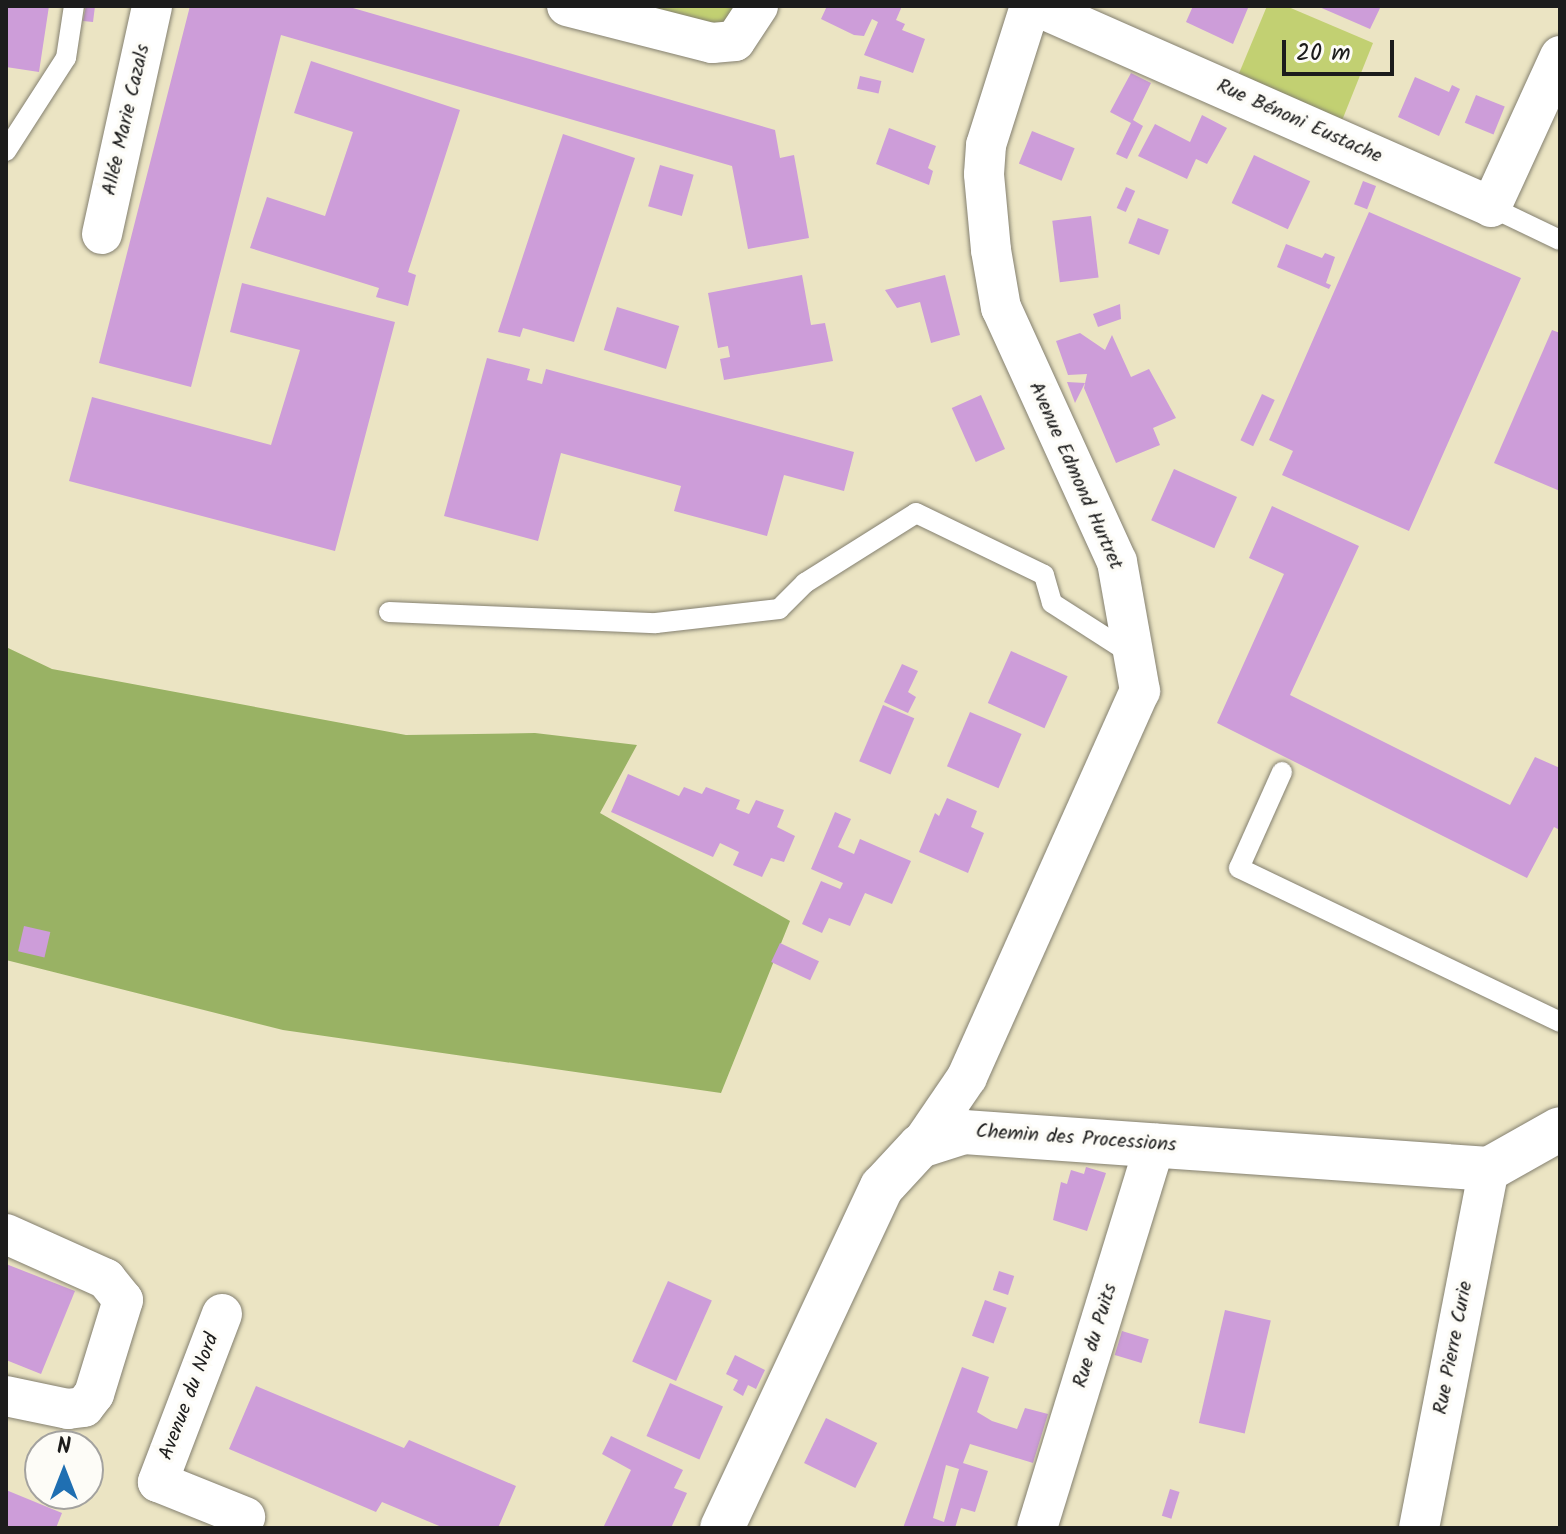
<!DOCTYPE html>
<html>
<head>
<meta charset="utf-8">
<style>
	body { margin:0 }
	#map { position:relative; width:1566px; height:1534px; overflow:hidden; background:#ebe4c3; font-family:Kalam,sans-serif }
	div>[style] { position:absolute }
	.green>* { inset:0; background:#c2d072 }
	.forest>* { inset:0; background:#99b264 }
	.building>* { inset:0; background:#cd9dd9; transform-origin:0 0 }
	.roads { filter:drop-shadow(0 0 2px #848070) drop-shadow(0 0 2px #848070) }
	.service>* { height:20px; margin:-10px; padding:0 10px; transform-origin:10px; border-radius:10px; background:#fff }
	.minor>* { height:40px; margin:-20px; padding:0 20px; transform-origin:20px; border-radius:20px; background:#fff }
	.tertiary>* { height:44px; margin:-22px; padding:0 22px; transform-origin:22px; border-radius:22px; background:#fff }
	span { translate:-50% -50%; white-space:nowrap; text-align:center; line-height:1.15; -webkit-text-stroke:7px #fdfcf7; paint-order:stroke }
	.street-label { font-size:20px; color:#1c1c1c }
	.frame { position:absolute; inset:0; border:8px solid #1c1c1c; pointer-events:none }
	.north { position:absolute; left:24px; top:1430px; width:80px; height:80px; box-sizing:border-box; background:#fdfcf7; border:2px solid #a3a29f; border-radius:50%; rotate:0deg; font-size:22px; font-weight:700; line-height:32px; text-align:center; color:#1c1c1c }
	.north::after { content:''; display:block; margin:auto; width:28px; height:36px; background:#1f6fb2; clip-path:polygon(50% 0,100% 100%,50% 72%,0 100%) }
	.scale { position:absolute; left:1282px; top:40px; width:112px; height:36px; box-sizing:border-box; border:4px solid #1c1c1c; border-top:0; padding-left:10px; font-size:24px; line-height:28px; white-space:nowrap; color:#1c1c1c; -webkit-text-stroke:6px #fdfcf7; paint-order:stroke }
</style>
</head>
<body>
<div id="map">
	<div class="green">
		<i style="clip-path:polygon(631px 6px,753px 6px,731px 27px)"></i>
		<i style="clip-path:polygon(1267px 6px,1286px 6px,1373px 43px,1339px 128px,1235px 83px)"></i>
	</div>
	<div class="forest">
		<i style="clip-path:polygon(6px 647px,52px 669px,406px 735px,535px 733px,637px 745px,600px 813px,790px 921px,721px 1093px,283px 1030px,6px 960px)"></i>
	</div>
	<div class="building">
		<i style="clip-path:polygon(6px 6px,49px 6px,39px 72px,6px 67px)"></i>
		<i style="clip-path:polygon(86px 6px,95px 6px,93px 22px,83px 21px)"></i>
		<i style="clip-path:polygon(190px 6px,346px 6px,775px 130px,780px 158px,794px 155px,809px 238px,748px 249px,732px 166px,281px 35px,191px 387px,99px 363px)"></i>
		<i style="clip-path:polygon(827px 6px,902px 6px,896px 20px,905px 24px,902px 30px,925px 39px,913px 73px,864px 55px,878px 22px,872px 19px,864px 36px,854px 35px,821px 19px)"></i>
		<i style="clip-path:polygon(1193px 6px,1244px 6px,1248px 8px,1233px 44px,1186px 22px)"></i>
		<i style="clip-path:polygon(1317px 6px,1381px 6px,1370px 29px)"></i>
		<i style="clip-path:polygon(311px 61px,460px 110px,408px 272px,416px 275px,408px 306px,376px 297px,379px 288px,250px 248px,267px 197px,325px 216px,353px 132px,294px 113px)"></i>
		<i style="clip-path:polygon(1131px 73px,1151px 83px,1133px 120px,1143px 126px,1127px 159px,1116px 154px,1131px 123px,1110px 112px)"></i>
		<i style="left:860px;top:76px;width:22px;height:13px;rotate:13deg"></i>
		<i style="clip-path:polygon(1415px 77px,1449px 92px,1452px 85px,1460px 89px,1439px 136px,1398px 117px)"></i>
		<i style="left:1476px;top:95px;width:31px;height:30px;rotate:22deg"></i>
		<i style="clip-path:polygon(1202px 115px,1227px 128px,1207px 164px,1196px 159px,1187px 179px,1138px 156px,1155px 124px,1190px 142px)"></i>
		<i style="clip-path:polygon(889px 128px,936px 146px,928px 168px,933px 171px,929px 185px,876px 164px)"></i>
		<i style="left:1032px;top:131px;width:46px;height:35px;rotate:22deg"></i>
		<i style="clip-path:polygon(563px 134px,635px 158px,574px 342px,523px 328px,520px 337px,498px 332px)"></i>
		<i style="left:1254px;top:155px;width:62px;height:53px;rotate:25deg"></i>
		<i style="left:660px;top:165px;width:35px;height:43px;rotate:16deg"></i>
		<i style="left:1363px;top:181px;width:14px;height:25px;rotate:21deg"></i>
		<i style="left:1126px;top:187px;width:10px;height:23px;rotate:24deg"></i>
		<i style="clip-path:polygon(1369px 212px,1521px 278px,1409px 531px,1282px 475px,1293px 451px,1269px 440px)"></i>
		<i style="left:1091px;top:216px;width:62px;height:39px;rotate:83deg"></i>
		<i style="left:1138px;top:218px;width:33px;height:27px;rotate:21deg"></i>
		<i style="clip-path:polygon(1286px 244px,1322px 258px,1325px 253px,1335px 257px,1326px 283px,1331px 285px,1329px 289px,1277px 267px)"></i>
		<i style="clip-path:polygon(802px 275px,811px 325px,825px 323px,833px 361px,724px 380px,720px 359px,730px 357px,728px 346px,718px 348px,708px 293px)"></i>
		<i style="clip-path:polygon(945px 275px,960px 335px,931px 343px,920px 302px,897px 308px,885px 290px)"></i>
		<i style="clip-path:polygon(242px 283px,395px 322px,335px 551px,69px 481px,92px 397px,271px 445px,300px 350px,230px 332px)"></i>
		<i style="clip-path:polygon(1120px 304px,1121px 319px,1098px 327px,1093px 314px)"></i>
		<i style="left:617px;top:307px;width:65px;height:45px;rotate:17deg"></i>
		<i style="clip-path:polygon(1552px 330px,1560px 333px,1560px 491px,1494px 463px)"></i>
		<i style="clip-path:polygon(1080px 333px,1105px 350px,1112px 335px,1131px 377px,1149px 369px,1176px 418px,1153px 428px,1160px 445px,1116px 463px,1084px 388px,1087px 374px,1068px 375px,1056px 341px)"></i>
		<i style="clip-path:polygon(487px 358px,530px 369px,527px 380px,542px 384px,546px 369px,854px 452px,844px 491px,784px 475px,767px 536px,674px 511px,681px 486px,561px 453px,538px 541px,444px 516px)"></i>
		<i style="clip-path:polygon(1067px 382px,1085px 383px,1075px 403px)"></i>
		<i style="left:1262px;top:394px;width:14px;height:51px;rotate:25deg"></i>
		<i style="left:981px;top:395px;width:59px;height:32px;rotate:66deg"></i>
		<i style="left:1174px;top:469px;width:69px;height:56px;rotate:24deg"></i>
		<i style="clip-path:polygon(1272px 506px,1359px 546px,1290px 695px,1510px 805px,1535px 757px,1560px 768px,1560px 830px,1554px 827px,1527px 878px,1217px 723px,1284px 574px,1249px 558px)"></i>
		<i style="left:1011px;top:651px;width:62px;height:57px;rotate:24deg"></i>
		<i style="clip-path:polygon(902px 664px,918px 671px,908px 692px,916px 697px,908px 713px,884px 702px)"></i>
		<i style="left:883px;top:705px;width:34px;height:61px;rotate:23deg"></i>
		<i style="left:970px;top:712px;width:56px;height:59px;rotate:23deg"></i>
		<i style="clip-path:polygon(628px 774px,679px 796px,684px 787px,702px 794px,706px 787px,740px 800px,736px 809px,749px 814px,756px 800px,784px 810px,777px 827px,795px 836px,784px 862px,771px 858px,762px 877px,733px 865px,739px 852px,720px 843px,713px 857px,611px 812px)"></i>
		<i style="clip-path:polygon(947px 798px,977px 811px,971px 827px,984px 833px,968px 873px,919px 852px,935px 813px,939px 816px)"></i>
		<i style="clip-path:polygon(835px 812px,851px 819px,838px 847px,854px 854px,860px 839px,911px 861px,892px 904px,865px 893px,850px 926px,829px 918px,822px 933px,802px 924px,821px 881px,840px 889px,843px 883px,811px 869px)"></i>
		<i style="left:24px;top:926px;width:27px;height:26px;rotate:13deg"></i>
		<i style="left:780px;top:943px;width:43px;height:21px;rotate:25deg"></i>
		<i style="clip-path:polygon(1086px 1167px,1106px 1173px,1087px 1231px,1053px 1220px,1061px 1182px,1067px 1184px,1071px 1170px,1084px 1174px)"></i>
		<i style="clip-path:polygon(6px 1264px,75px 1291px,41px 1374px,6px 1360px)"></i>
		<i style="left:999px;top:1271px;width:16px;height:20px;rotate:18deg"></i>
		<i style="left:668px;top:1281px;width:48px;height:88px;rotate:24deg"></i>
		<i style="left:985px;top:1300px;width:23px;height:38px;rotate:20deg"></i>
		<i style="left:1225px;top:1310px;width:47px;height:116px;rotate:13deg"></i>
		<i style="left:1122px;top:1331px;width:28px;height:25px;rotate:17deg"></i>
		<i style="clip-path:polygon(735px 1355px,765px 1370px,756px 1389px,748px 1385px,743px 1396px,733px 1390px,738px 1380px,726px 1374px)"></i>
		<i style="clip-path:polygon(evenodd,962px 1367px,989px 1377px,977px 1412px,992px 1421px,1017px 1429px,1025px 1408px,1048px 1414px,1033px 1463px,970px 1444px,963px 1463px,988px 1471px,975px 1512px,961px 1508px,955px 1528px,903px 1528px,962px 1367px,946px 1465px,959px 1469px,944px 1522px,933px 1518px,946px 1465px)"></i>
		<i style="left:670px;top:1383px;width:58px;height:58px;rotate:24deg"></i>
		<i style="clip-path:polygon(256px 1386px,404px 1448px,409px 1440px,516px 1486px,498px 1528px,444px 1528px,382px 1502px,376px 1512px,229px 1449px)"></i>
		<i style="left:826px;top:1418px;width:57px;height:50px;rotate:26deg"></i>
		<i style="clip-path:polygon(611px 1436px,683px 1470px,674px 1488px,687px 1493px,671px 1528px,603px 1528px,631px 1470px,602px 1454px)"></i>
		<i style="left:1170px;top:1489px;width:10px;height:28px;rotate:17deg"></i>
		<i style="clip-path:polygon(6px 1490px,62px 1513px,56px 1528px,6px 1528px)"></i>
	</div>
	<div class="roads">
		<div class="service">
			<i style="left:6px;top:151px;width:111px;rotate:-57.2deg"></i>
			<i style="left:66px;top:58px;width:53px;rotate:-81.3deg"></i>
			<i style="left:1491px;top:207px;width:76px;rotate:25.6deg"></i>
			<i style="left:389px;top:612px;width:267px;rotate:2.4deg"></i>
			<i style="left:656px;top:623px;width:124px;rotate:-6.5deg"></i>
			<i style="left:779px;top:609px;width:37px;rotate:-45deg"></i>
			<i style="left:805px;top:583px;width:131px;rotate:-32.2deg"></i>
			<i style="left:916px;top:513px;width:142px;rotate:25.8deg"></i>
			<i style="left:1044px;top:575px;width:29px;rotate:74deg"></i>
			<i style="left:1052px;top:603px;width:96px;rotate:32.7deg"></i>
			<i style="left:1282px;top:772px;width:105px;rotate:114.1deg"></i>
			<i style="left:1239px;top:868px;width:356px;rotate:25.6deg"></i>
		</div>
		<div class="minor">
			<i style="left:567px;top:6px;width:150px;rotate:14.3deg"></i>
			<i style="left:712px;top:43px;width:23px;rotate:-5deg"></i>
			<i style="left:735px;top:41px;width:42px;rotate:-56.7deg"></i>
			<i style="left:1036px;top:6px;width:497px;rotate:23.8deg"></i>
			<i style="left:1491px;top:207px;width:166px;rotate:-65.4deg"></i>
			<i style="left:102px;top:234px;width:233px;rotate:-77.6deg"></i>
			<i style="left:920px;top:1146px;width:83px;rotate:-55.7deg"></i>
			<i style="left:967px;top:1077px;width:423px;rotate:-65.9deg"></i>
			<i style="left:1140px;top:691px;width:131px;rotate:-100.1deg"></i>
			<i style="left:1117px;top:562px;width:279px;rotate:-114.5deg"></i>
			<i style="left:1001px;top:308px;width:59px;rotate:-99.8deg"></i>
			<i style="left:991px;top:250px;width:76px;rotate:-95.3deg"></i>
			<i style="left:984px;top:174px;width:29px;rotate:-86deg"></i>
			<i style="left:986px;top:145px;width:146px;rotate:-72.4deg"></i>
			<i style="left:6px;top:1234px;width:110px;rotate:24.2deg"></i>
			<i style="left:106px;top:1279px;width:27px;rotate:51deg"></i>
			<i style="left:123px;top:1300px;width:98px;rotate:107.1deg"></i>
			<i style="left:94px;top:1394px;width:16px;rotate:128deg"></i>
			<i style="left:84px;top:1407px;width:16px;rotate:173deg"></i>
			<i style="left:68px;top:1409px;width:63px;rotate:-168.2deg"></i>
			<i style="left:222px;top:1314px;width:180px;rotate:110.9deg"></i>
			<i style="left:158px;top:1482px;width:94px;rotate:21.9deg"></i>
			<i style="left:1037px;top:1528px;width:402px;rotate:-72.9deg"></i>
			<i style="left:1419px;top:1528px;width:366px;rotate:-79deg"></i>
		</div>
		<div class="tertiary">
			<i style="left:722px;top:1528px;width:377px;rotate:-64.9deg"></i>
			<i style="left:882px;top:1187px;width:56px;rotate:-47.2deg"></i>
			<i style="left:920px;top:1146px;width:46px;rotate:-17.7deg"></i>
			<i style="left:964px;top:1132px;width:526px;rotate:4.03deg"></i>
			<i style="left:1489px;top:1169px;width:81px;rotate:-29.4deg"></i>
		</div>
	</div>
	<div class="street-label">
		<span style="left:127px;top:120px;rotate:-77deg">Allée Marie Cazals</span>
		<span style="left:1299px;top:122px;rotate:24deg">Rue Bénoni Eustache</span>
		<span style="left:1075px;top:476px;rotate:66deg">Avenue Edmond Hurtret</span>
		<span style="left:1076px;top:1139px;rotate:4deg">Chemin des Processions</span>
		<span style="left:1096px;top:1336px;rotate:-73deg">Rue du Puits</span>
		<span style="left:1454px;top:1348px;rotate:-79deg">Rue Pierre Curie</span>
		<span style="left:190px;top:1397px;rotate:-69deg">Avenue du Nord</span>
	</div>
	<div class="frame"></div>
	<div class="north">N</div>
	<div class="scale">20 m</div>
</div>
</body>
</html>
